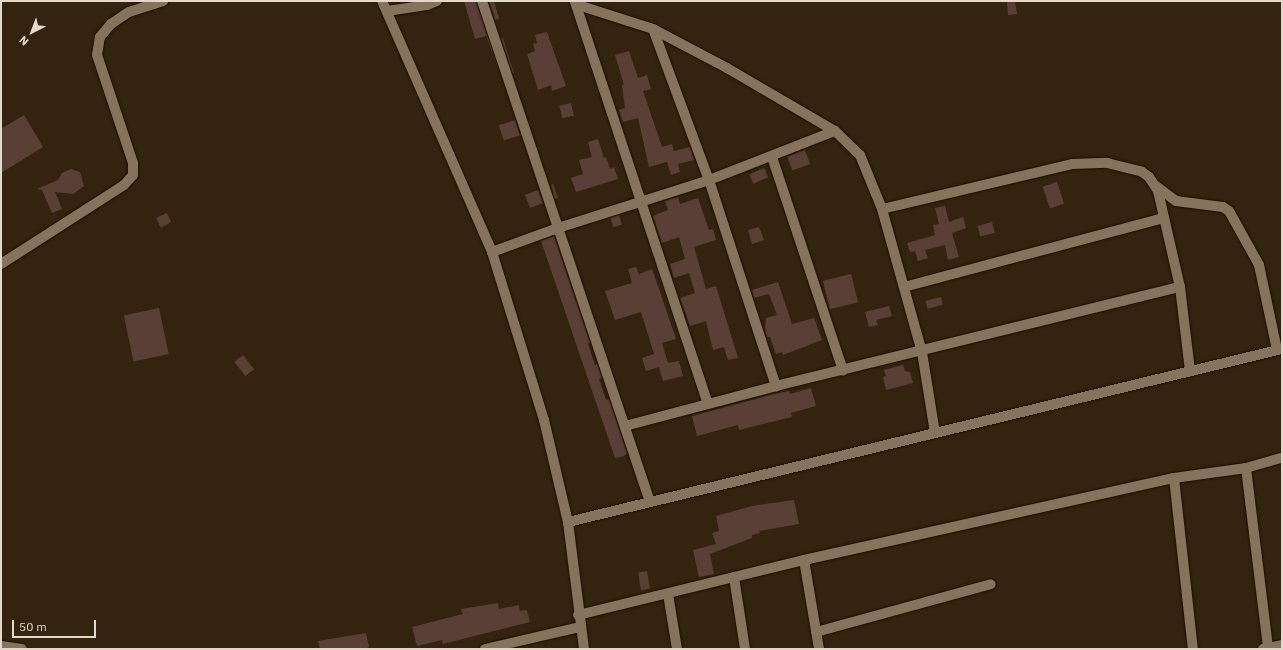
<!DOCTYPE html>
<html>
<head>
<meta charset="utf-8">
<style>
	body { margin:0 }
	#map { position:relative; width:1283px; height:650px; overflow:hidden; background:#34240f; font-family:"IBM Plex Sans",sans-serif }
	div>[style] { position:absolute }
	.building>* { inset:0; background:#593f36; transform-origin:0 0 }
	.roads { filter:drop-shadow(0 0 1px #1b0d00) drop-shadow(0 0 1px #1b0d00) }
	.minor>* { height:10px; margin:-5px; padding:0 5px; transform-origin:5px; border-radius:5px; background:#85735c }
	span { translate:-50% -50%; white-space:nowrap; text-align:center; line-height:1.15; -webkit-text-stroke:3px #34240f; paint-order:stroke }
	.frame { position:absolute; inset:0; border:2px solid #e2d8cb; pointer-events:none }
	.north { position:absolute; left:12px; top:12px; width:40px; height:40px; -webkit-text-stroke:3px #34240f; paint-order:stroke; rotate:222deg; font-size:11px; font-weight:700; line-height:16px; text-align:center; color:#e2d8cb }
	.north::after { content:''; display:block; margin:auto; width:14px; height:18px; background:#e2d8cb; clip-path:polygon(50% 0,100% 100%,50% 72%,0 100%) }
	.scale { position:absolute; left:12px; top:620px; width:84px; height:18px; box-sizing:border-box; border:2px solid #e2d8cb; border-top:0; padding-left:5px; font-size:12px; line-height:14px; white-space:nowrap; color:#e2d8cb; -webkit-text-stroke:3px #34240f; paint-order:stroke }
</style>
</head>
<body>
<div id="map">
	<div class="building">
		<i style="clip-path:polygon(464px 1px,476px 1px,501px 77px,486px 36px,475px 39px)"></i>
		<i style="clip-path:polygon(489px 1px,494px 1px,499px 19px,495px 20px,497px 25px)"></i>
		<i style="clip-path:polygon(1007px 1px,1015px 1px,1017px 14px,1008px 15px)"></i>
		<i style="clip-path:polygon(547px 32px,566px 86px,552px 91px,551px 85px,538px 90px,527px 54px,535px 51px,533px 44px,537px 43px,535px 35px)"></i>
		<i style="clip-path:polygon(501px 38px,503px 38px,514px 73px,513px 74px)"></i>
		<i style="clip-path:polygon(629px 51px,638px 78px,647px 75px,651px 89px,643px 91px,662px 147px,672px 144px,674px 151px,690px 147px,694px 160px,678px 164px,680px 172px,671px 175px,667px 162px,649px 167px,638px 118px,623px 122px,619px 110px,625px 108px,622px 85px,624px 85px,615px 55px)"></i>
		<i style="left:571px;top:103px;width:13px;height:12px;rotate:77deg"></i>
		<i style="clip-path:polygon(24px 115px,43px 147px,1px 173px,1px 129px)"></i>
		<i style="left:515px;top:120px;width:16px;height:17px;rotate:72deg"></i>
		<i style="clip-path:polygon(598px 139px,604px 158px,606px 157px,610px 169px,614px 167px,618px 179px,576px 192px,571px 178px,583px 174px,579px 160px,592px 157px,588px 142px)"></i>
		<i style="left:805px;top:150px;width:15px;height:19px;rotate:70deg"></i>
		<i style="left:764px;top:168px;width:10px;height:16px;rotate:66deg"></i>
		<i style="clip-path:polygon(71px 169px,80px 172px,84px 186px,73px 194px,55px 192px,62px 209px,52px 213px,42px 190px,37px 189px,58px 180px,62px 173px)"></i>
		<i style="left:1057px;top:182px;width:23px;height:15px;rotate:72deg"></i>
		<i style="clip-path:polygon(553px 184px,558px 198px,555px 199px,551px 185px)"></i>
		<i style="left:538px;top:190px;width:14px;height:14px;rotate:69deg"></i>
		<i style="clip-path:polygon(678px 197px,680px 204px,698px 198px,709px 230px,713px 229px,716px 240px,694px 247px,706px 289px,716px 286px,738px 358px,728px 360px,724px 347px,713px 350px,706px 321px,690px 326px,680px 298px,695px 293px,689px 273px,674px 278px,670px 264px,685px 259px,679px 237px,662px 243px,653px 216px,668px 210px,665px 201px)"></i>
		<i style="clip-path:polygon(945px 206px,949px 222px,963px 217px,966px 228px,952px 233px,959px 257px,948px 260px,945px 245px,925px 250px,928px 258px,918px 261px,915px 251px,910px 252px,907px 243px,935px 235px,933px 225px,939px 224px,935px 208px)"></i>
		<i style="clip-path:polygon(167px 213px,171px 222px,161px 228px,156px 218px)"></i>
		<i style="left:619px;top:215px;width:10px;height:9px;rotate:73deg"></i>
		<i style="left:992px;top:222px;width:11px;height:15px;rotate:75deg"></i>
		<i style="clip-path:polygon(759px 227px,764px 240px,752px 244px,748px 230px)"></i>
		<i style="clip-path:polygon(554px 236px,590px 343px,588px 344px,595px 365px,597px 364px,602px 378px,599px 379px,606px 400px,609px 399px,627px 453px,624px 456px,615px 458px,541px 241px)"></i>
		<i style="clip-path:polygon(636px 267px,639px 274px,652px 269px,676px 339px,662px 343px,668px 363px,679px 361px,683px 376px,663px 381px,659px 367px,646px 371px,642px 358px,654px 354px,641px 312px,615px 320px,605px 291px,632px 283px,628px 269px)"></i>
		<i style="left:851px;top:274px;width:29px;height:29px;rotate:76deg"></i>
		<i style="clip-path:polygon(778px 282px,792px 324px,814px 318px,822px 340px,783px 355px,782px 352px,776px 354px,770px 337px,767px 337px,765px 330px,766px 318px,777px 315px,767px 289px,769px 294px,754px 298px,752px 290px)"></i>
		<i style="left:941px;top:297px;width:8px;height:16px;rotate:76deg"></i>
		<i style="clip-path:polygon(889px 306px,892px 316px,876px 320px,878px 325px,869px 327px,865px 312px)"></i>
		<i style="left:159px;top:308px;width:47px;height:36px;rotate:78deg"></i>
		<i style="left:243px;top:355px;width:18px;height:11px;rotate:52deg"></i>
		<i style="clip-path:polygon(903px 365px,905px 371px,910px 372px,913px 383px,886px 390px,883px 377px,886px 376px,884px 370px)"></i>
		<i style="clip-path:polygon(811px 388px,816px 406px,791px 413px,792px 417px,739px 430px,738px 425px,697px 436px,692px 416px,774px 394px,789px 391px,790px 394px)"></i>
		<i style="clip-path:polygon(794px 500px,799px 524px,759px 531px,760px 533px,752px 535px,752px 538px,710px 554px,714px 574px,699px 577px,693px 550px,716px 544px,712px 533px,719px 531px,716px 516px,752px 506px)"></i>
		<i style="left:647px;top:571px;width:18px;height:9px;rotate:81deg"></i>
		<i style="clip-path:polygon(498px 603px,499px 609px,519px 605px,520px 611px,527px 610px,530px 622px,443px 644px,442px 640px,417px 646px,412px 627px,463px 614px,461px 609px)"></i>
		<i style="clip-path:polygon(366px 633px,369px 647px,365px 649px,320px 649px,318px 641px)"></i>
	</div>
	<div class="roads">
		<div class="minor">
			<i style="left:382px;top:1px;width:274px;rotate:66.3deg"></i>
			<i style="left:492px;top:252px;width:176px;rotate:72.8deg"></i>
			<i style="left:544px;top:420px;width:105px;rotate:76.8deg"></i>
			<i style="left:568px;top:522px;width:128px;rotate:82.8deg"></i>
			<i style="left:482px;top:1px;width:528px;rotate:71.46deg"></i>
			<i style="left:575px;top:2px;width:423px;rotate:71.7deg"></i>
			<i style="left:578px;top:5px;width:79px;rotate:17.7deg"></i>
			<i style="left:653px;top:29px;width:84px;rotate:27.8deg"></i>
			<i style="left:727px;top:68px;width:125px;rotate:30.3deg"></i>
			<i style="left:835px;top:131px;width:35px;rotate:44deg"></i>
			<i style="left:860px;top:155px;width:58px;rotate:67.8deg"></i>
			<i style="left:882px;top:209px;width:148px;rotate:74.4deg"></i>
			<i style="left:922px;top:352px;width:82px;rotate:80.9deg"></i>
			<i style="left:387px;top:11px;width:40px;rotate:-8.5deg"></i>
			<i style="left:427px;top:5px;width:11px;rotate:-22deg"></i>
			<i style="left:653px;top:29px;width:161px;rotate:69.7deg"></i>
			<i style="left:709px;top:180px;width:217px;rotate:72deg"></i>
			<i style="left:772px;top:157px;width:225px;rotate:71.6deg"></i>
			<i style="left:1156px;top:186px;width:25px;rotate:37deg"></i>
			<i style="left:1176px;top:201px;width:47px;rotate:7.3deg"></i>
			<i style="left:1223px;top:207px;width:7px;rotate:34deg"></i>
			<i style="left:1229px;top:211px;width:62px;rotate:60.9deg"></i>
			<i style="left:1259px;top:265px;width:87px;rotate:78deg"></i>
			<i style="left:882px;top:209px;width:195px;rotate:-13.3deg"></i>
			<i style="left:1072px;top:164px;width:35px;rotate:-2deg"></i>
			<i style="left:1107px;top:163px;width:36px;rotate:14deg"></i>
			<i style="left:1142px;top:172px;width:9px;rotate:36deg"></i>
			<i style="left:1149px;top:177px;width:17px;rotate:57deg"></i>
			<i style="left:1158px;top:191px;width:98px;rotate:77.1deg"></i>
			<i style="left:1180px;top:287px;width:85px;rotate:83.2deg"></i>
			<i style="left:492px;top:252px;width:70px;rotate:-20deg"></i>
			<i style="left:558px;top:228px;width:158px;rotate:-17.6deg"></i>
			<i style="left:709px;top:180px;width:135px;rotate:-21.3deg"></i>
			<i style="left:1px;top:264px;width:146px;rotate:-32.7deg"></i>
			<i style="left:124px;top:185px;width:13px;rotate:-48deg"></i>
			<i style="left:133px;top:175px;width:12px;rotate:-90deg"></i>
			<i style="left:133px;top:163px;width:114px;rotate:-108.4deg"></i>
			<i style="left:97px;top:55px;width:18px;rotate:-81deg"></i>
			<i style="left:100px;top:37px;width:17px;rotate:-50deg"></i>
			<i style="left:111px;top:24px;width:22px;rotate:-34deg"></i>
			<i style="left:129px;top:12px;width:36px;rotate:-18deg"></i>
			<i style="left:904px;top:287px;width:268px;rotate:-14.9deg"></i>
			<i style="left:625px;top:426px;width:156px;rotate:-14.8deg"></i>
			<i style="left:776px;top:386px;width:416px;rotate:-13.8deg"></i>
			<i style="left:1246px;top:468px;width:181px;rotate:83deg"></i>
			<i style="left:1174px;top:478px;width:172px;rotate:83.7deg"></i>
			<i style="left:568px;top:522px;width:735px;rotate:-13.62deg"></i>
			<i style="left:804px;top:560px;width:90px;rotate:80.4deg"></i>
			<i style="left:734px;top:577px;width:73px;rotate:81.3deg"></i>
			<i style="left:668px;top:594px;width:56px;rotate:80.7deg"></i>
			<i style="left:578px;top:615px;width:233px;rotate:-13.7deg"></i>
			<i style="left:804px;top:560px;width:379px;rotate:-12.5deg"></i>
			<i style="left:1174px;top:478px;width:73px;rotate:-7.9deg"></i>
			<i style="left:1246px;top:468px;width:37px;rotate:-16deg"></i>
			<i style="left:816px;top:632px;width:181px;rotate:-15.3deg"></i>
			<i style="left:1px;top:646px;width:21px;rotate:8deg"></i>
			<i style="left:485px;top:649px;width:98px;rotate:-13deg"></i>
			<i style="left:1263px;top:649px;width:19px;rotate:-12deg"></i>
		</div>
	</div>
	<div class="frame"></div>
	<div class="north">N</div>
	<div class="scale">50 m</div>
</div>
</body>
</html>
